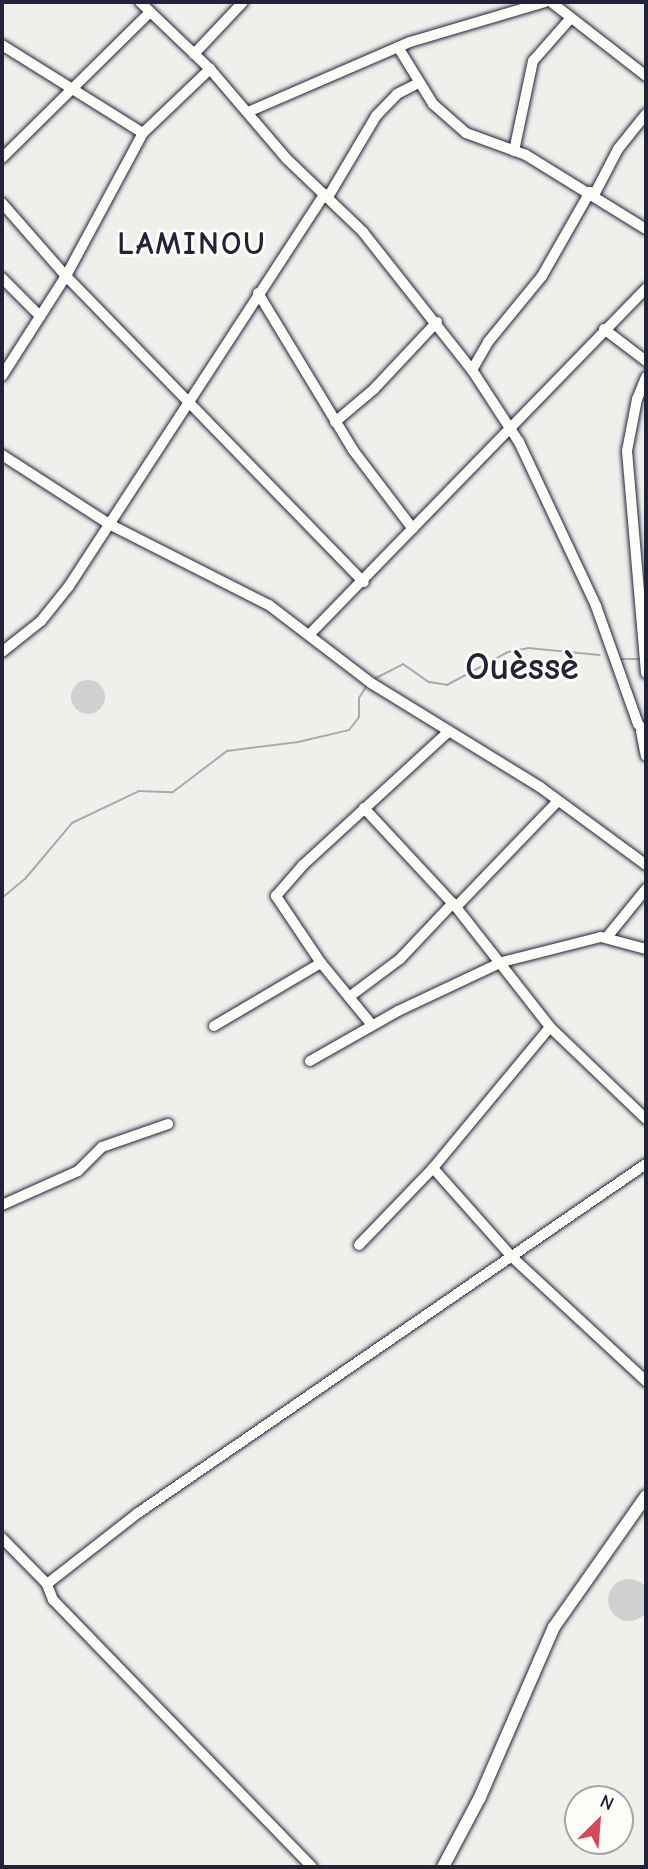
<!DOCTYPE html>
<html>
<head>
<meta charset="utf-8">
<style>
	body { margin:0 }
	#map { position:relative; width:648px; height:1869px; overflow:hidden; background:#f0efec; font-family:"Comic Neue",sans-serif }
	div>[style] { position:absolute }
	.green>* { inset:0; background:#d2d1d1 }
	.round { border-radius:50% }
	.stream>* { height:2px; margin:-1px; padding:0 1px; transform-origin:1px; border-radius:1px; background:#a9a9b0 }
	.roads { filter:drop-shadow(0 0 2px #22223b) drop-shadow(0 0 2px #22223b) }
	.minor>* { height:10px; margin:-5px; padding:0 5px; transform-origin:5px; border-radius:5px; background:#fdfcf7 }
	.major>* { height:12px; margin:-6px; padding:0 6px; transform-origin:6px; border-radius:6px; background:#fdfcf7 }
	span { translate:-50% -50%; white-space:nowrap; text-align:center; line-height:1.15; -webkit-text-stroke:6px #fdfcf7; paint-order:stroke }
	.district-label { font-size:32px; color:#22223b; font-weight:700; letter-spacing:2px }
	.town-label { font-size:38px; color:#22223b; font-weight:700 }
	.frame { position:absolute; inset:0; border:4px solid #22223b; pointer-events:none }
	.north { position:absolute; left:564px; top:1785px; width:70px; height:70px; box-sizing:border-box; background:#fdfcf7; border:2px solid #a5a5ac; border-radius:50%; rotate:25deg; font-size:19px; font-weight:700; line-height:28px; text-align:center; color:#22223b }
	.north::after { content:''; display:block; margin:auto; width:24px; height:32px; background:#d1495b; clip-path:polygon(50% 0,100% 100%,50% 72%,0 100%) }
</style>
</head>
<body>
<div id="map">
	<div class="green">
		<i class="round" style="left:71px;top:680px;width:34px;height:34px"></i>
		<i class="round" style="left:608px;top:1579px;width:42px;height:42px"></i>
	</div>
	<div class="stream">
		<i style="left:620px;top:659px;width:20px"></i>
		<i style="left:376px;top:678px;width:30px;rotate:-27deg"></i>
		<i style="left:403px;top:664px;width:32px;rotate:35deg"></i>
		<i style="left:429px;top:682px;width:18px;rotate:9deg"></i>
		<i style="left:447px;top:685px;width:69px;rotate:-28.4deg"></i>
		<i style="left:508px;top:652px;width:20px;rotate:-11deg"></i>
		<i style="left:528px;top:648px;width:72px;rotate:5.6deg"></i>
		<i style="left:2px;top:898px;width:30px;rotate:-40deg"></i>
		<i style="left:25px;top:879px;width:73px;rotate:-50deg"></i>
		<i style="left:72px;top:823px;width:74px;rotate:-25.5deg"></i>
		<i style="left:139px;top:791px;width:34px;rotate:2deg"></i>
		<i style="left:173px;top:792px;width:68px;rotate:-37.2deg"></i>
		<i style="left:227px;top:751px;width:72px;rotate:-7.2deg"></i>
		<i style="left:298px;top:742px;width:52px;rotate:-13.2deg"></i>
		<i style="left:349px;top:730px;width:16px;rotate:-52deg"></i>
		<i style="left:359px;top:717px;width:19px;rotate:-90deg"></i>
		<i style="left:359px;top:698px;width:13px;rotate:-58deg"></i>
	</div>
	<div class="roads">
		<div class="minor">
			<i style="left:140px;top:2px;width:97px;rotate:43.7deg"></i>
			<i style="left:210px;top:69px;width:118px;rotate:49.5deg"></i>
			<i style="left:287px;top:159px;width:105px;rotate:43.8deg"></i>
			<i style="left:363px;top:232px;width:176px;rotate:51.7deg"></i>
			<i style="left:472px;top:370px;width:86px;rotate:56.9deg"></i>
			<i style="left:519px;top:442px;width:181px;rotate:64.8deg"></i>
			<i style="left:596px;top:606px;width:125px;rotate:70.4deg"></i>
			<i style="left:638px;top:724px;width:12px;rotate:48deg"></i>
			<i style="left:551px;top:2px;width:120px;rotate:37.9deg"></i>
			<i style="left:2px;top:45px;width:166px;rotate:32deg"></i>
			<i style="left:398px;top:47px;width:67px;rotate:58.4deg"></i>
			<i style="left:433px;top:104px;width:44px;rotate:41.3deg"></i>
			<i style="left:466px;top:133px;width:64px;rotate:20.1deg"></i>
			<i style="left:526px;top:155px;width:141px;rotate:31.7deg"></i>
			<i style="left:194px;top:54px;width:71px;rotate:-46.7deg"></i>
			<i style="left:248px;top:112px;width:176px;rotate:-23.4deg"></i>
			<i style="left:410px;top:42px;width:141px;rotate:-16.5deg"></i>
			<i style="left:514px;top:151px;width:92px;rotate:-78.1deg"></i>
			<i style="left:533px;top:61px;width:55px;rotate:-48.7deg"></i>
			<i style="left:2px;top:158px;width:208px;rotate:-44.6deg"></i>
			<i style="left:594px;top:195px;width:52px;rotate:-62.4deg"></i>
			<i style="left:618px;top:149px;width:45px;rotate:-51.3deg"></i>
			<i style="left:328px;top:197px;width:94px;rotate:-59.3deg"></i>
			<i style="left:376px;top:116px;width:30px;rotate:-46deg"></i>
			<i style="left:397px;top:94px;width:25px;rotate:-27deg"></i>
			<i style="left:2px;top:203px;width:97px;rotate:48.8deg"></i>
			<i style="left:66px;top:276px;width:427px;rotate:45.8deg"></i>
			<i style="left:2px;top:278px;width:54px;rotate:45deg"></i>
			<i style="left:258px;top:293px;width:184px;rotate:58.8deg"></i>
			<i style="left:353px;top:450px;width:99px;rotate:52.8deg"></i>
			<i style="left:604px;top:329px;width:53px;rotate:37.3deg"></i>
			<i style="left:472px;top:370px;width:32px;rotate:-60deg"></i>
			<i style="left:488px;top:342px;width:85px;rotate:-50.7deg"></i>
			<i style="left:542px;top:276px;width:97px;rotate:-60.3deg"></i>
			<i style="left:2px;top:376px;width:119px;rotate:-57.4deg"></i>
			<i style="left:66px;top:276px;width:162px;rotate:-61.7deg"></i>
			<i style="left:143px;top:133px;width:93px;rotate:-43.7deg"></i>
			<i style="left:646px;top:377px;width:24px;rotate:112deg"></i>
			<i style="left:637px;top:399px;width:53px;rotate:100.9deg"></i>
			<i style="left:627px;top:451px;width:223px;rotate:85.1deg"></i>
			<i style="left:335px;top:422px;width:51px;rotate:-40.2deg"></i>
			<i style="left:374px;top:389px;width:92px;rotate:-46.8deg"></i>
			<i style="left:2px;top:455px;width:127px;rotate:32.8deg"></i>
			<i style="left:109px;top:524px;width:179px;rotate:26.9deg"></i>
			<i style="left:269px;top:605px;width:128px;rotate:37.4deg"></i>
			<i style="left:371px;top:683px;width:198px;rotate:31.6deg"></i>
			<i style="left:540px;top:787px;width:132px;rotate:36.3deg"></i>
			<i style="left:310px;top:634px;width:482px;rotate:-45.8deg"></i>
			<i style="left:2px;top:652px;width:50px;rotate:-38.5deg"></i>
			<i style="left:41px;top:621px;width:45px;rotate:-51.3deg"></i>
			<i style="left:69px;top:586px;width:468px;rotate:-56.9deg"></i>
			<i style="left:641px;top:731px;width:25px;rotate:79deg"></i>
			<i style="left:364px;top:808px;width:135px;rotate:47.1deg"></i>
			<i style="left:456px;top:907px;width:152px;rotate:51.9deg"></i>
			<i style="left:550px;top:1027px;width:133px;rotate:43.8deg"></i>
			<i style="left:456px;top:907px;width:147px;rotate:-46.1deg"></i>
			<i style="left:607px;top:937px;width:62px;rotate:-50.9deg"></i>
			<i style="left:349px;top:997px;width:64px;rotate:-36.7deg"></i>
			<i style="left:400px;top:959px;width:77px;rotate:-46.6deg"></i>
			<i style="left:372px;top:1025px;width:80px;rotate:-129.4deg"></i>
			<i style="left:321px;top:963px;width:81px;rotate:-123.9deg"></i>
			<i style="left:276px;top:896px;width:41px;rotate:-48.9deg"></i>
			<i style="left:303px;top:865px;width:197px;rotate:-42.5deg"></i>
			<i style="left:214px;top:1026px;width:124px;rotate:-30.5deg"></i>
			<i style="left:310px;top:1061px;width:101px;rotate:-29.6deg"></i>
			<i style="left:398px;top:1011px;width:115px;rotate:-25.2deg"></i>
			<i style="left:502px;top:962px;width:102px;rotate:-14.2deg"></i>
			<i style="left:601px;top:937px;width:47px;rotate:14.9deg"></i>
			<i style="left:433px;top:1168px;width:119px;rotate:48.4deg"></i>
			<i style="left:512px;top:1257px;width:183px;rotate:42.8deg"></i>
			<i style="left:2px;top:1205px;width:83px;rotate:-24.1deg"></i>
			<i style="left:78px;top:1171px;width:34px;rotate:-45deg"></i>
			<i style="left:102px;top:1147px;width:70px;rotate:-19.2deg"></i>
			<i style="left:359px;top:1245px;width:107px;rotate:-46.1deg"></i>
			<i style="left:433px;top:1168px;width:183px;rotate:-50.3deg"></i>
			<i style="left:2px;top:1538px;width:64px;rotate:45.6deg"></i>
			<i style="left:312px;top:1867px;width:372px;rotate:-134.1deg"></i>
			<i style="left:53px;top:1600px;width:17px;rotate:-111deg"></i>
			<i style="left:47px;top:1584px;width:115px;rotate:-38deg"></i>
			<i style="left:138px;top:1513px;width:616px;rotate:-34.49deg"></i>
		</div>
		<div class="major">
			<i style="left:443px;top:1867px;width:79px;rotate:-62.1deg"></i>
			<i style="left:480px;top:1797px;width:185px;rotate:-66.5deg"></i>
			<i style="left:554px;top:1627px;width:160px;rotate:-54.9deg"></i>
		</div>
	</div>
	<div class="district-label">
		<span style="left:192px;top:244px">LAMINOU</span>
	</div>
	<div class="town-label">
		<span style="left:522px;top:668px">Ouèssè</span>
	</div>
	<div class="frame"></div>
	<div class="north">N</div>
</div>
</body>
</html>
